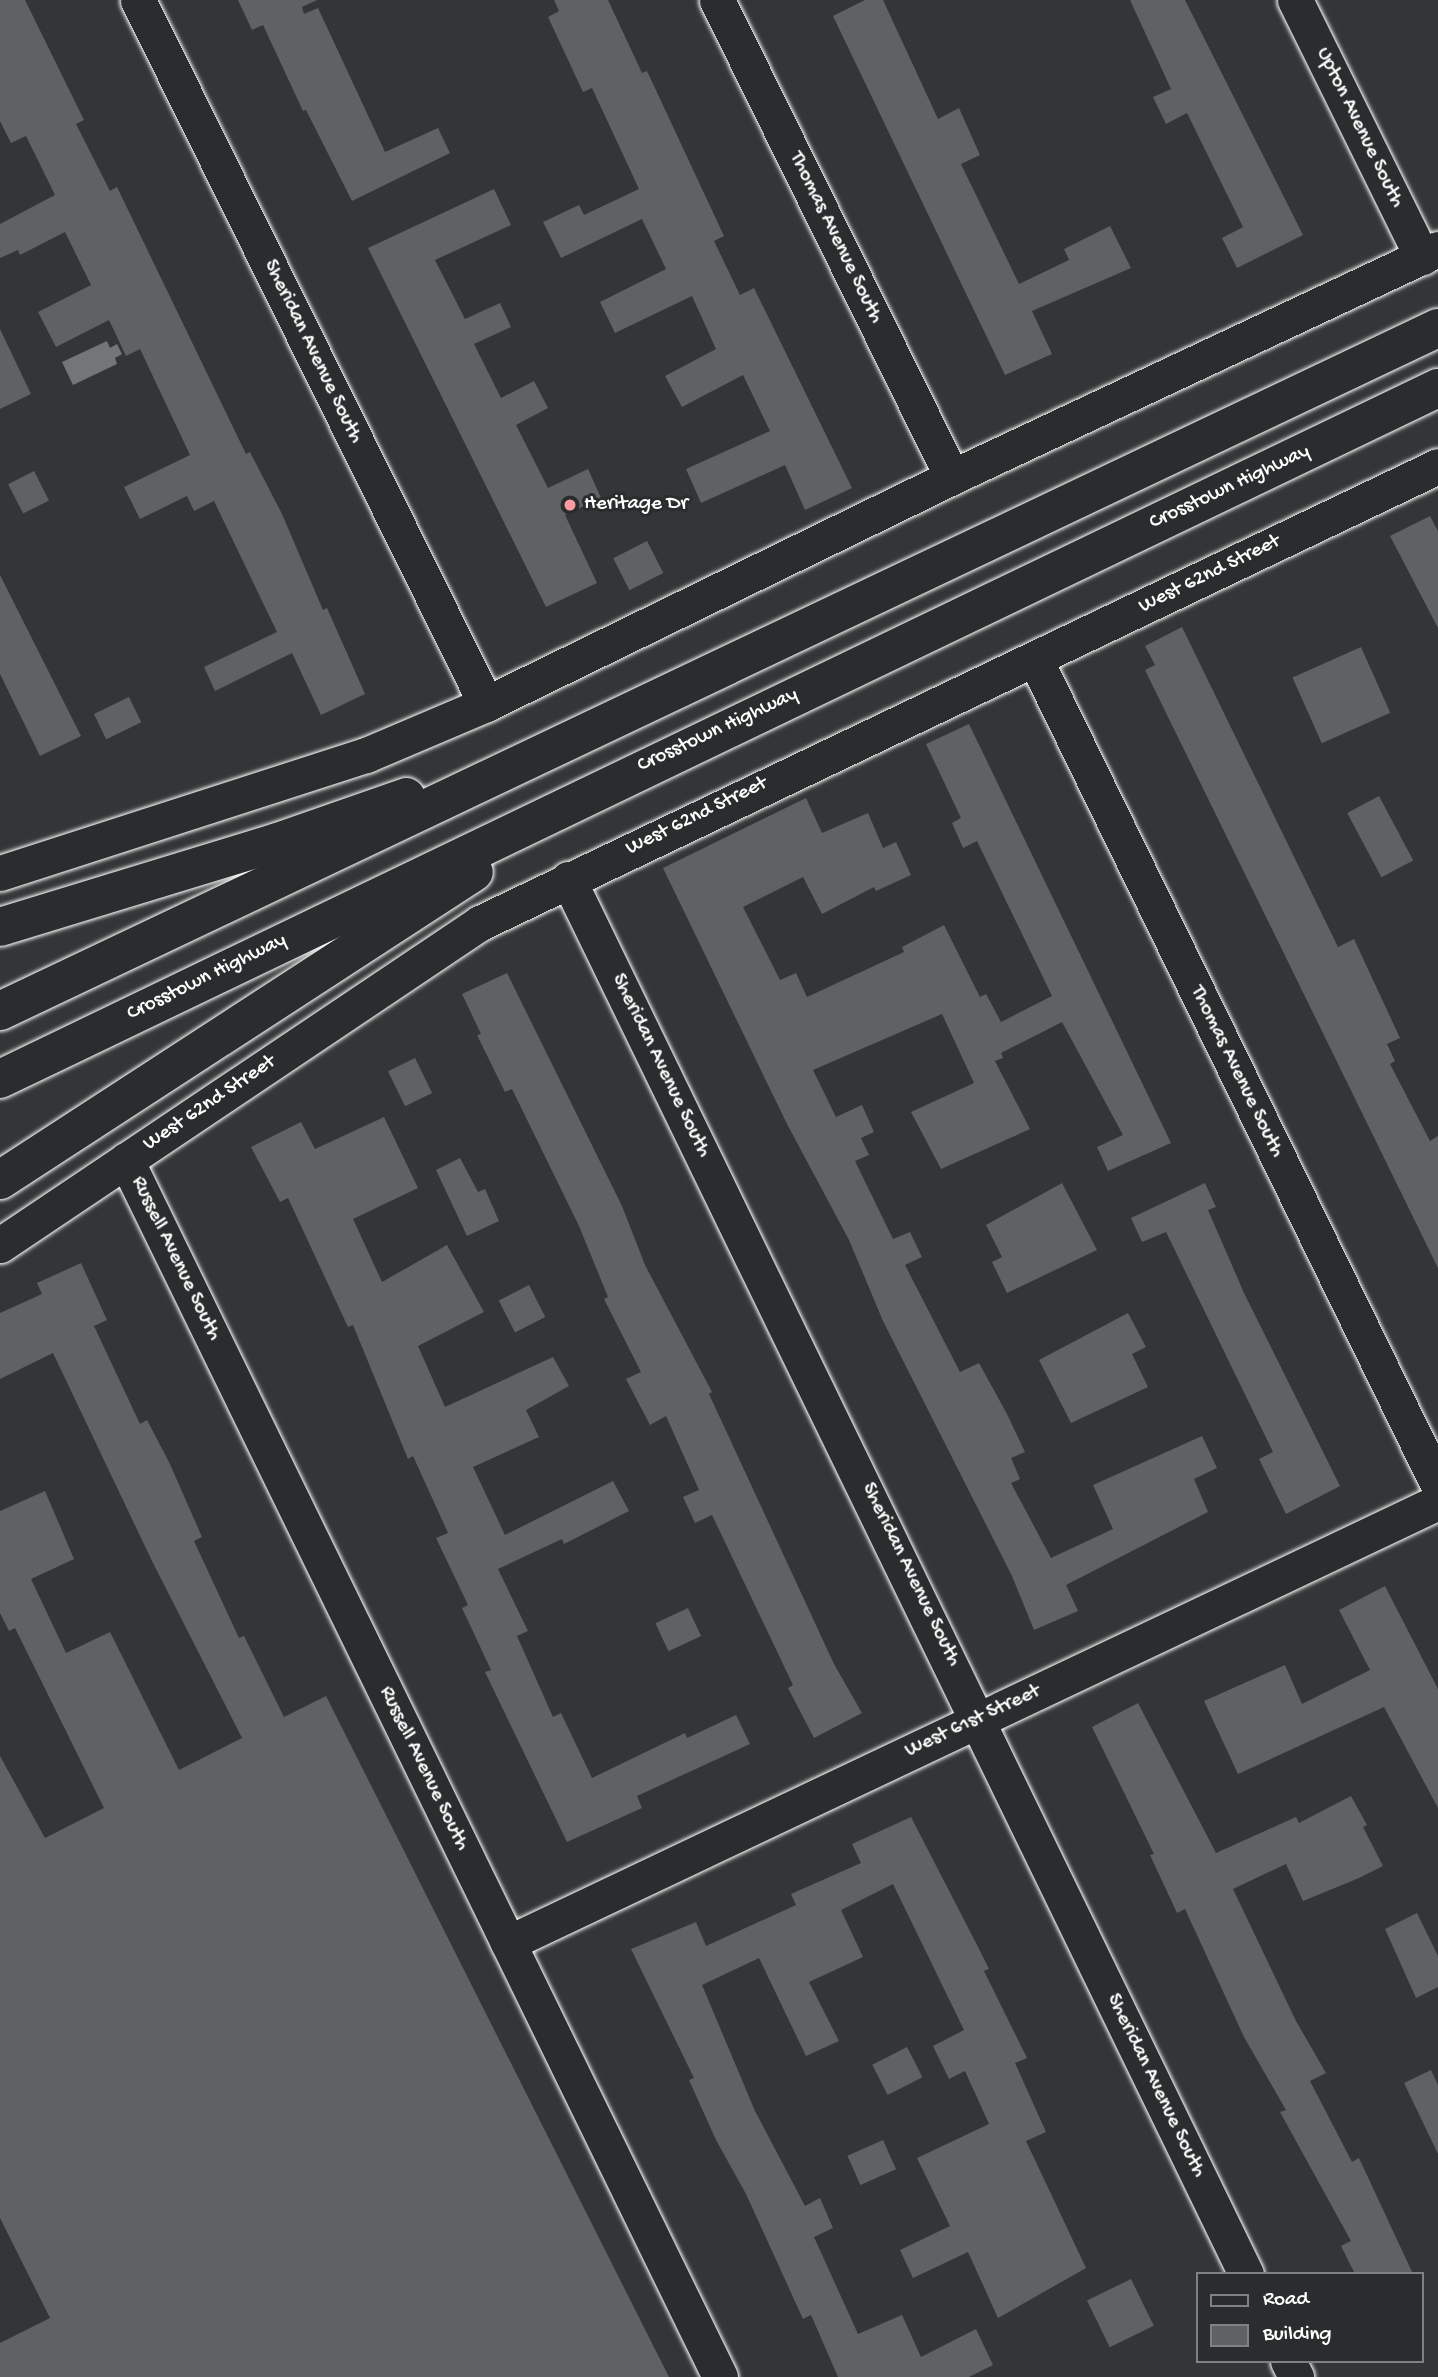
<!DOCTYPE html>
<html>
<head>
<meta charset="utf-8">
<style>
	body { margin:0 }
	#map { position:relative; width:1438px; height:2377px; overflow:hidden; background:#333536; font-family:"Gochi Hand",sans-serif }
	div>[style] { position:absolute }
	.water>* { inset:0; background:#737576 }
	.building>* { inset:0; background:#5f6162; transform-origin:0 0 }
	.roads { filter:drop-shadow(0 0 2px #fff) drop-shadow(0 0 2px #fff) }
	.minor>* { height:35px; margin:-17.5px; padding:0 17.5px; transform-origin:17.5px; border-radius:17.5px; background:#2a2d2e }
	.motorway>* { height:38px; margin:-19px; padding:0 19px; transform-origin:19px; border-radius:19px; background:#2a2d2e }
	.dots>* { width:19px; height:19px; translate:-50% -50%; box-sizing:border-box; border:4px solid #2a2d2e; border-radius:50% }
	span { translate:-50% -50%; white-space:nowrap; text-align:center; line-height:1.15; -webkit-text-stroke:6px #2a2d2e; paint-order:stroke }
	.street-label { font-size:21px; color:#fff }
	.poi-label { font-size:21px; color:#fff }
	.left { translate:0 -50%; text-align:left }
	.legend { position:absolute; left:1196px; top:2272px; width:228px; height:91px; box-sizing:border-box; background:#2a2d2e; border:2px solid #7f8182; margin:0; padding:9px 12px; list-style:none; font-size:21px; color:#fff }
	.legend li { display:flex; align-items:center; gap:14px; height:35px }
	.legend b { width:35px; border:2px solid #7f8182 }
</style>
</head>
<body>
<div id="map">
	<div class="water">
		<i style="clip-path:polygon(107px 341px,110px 348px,117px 344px,122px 354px,115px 358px,117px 364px,73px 385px,62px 362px)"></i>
	</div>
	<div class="building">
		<i style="clip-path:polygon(0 0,25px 0,84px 120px,76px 124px,110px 191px,117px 187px,246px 454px,250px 452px,282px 514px,323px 610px,327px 608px,365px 694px,321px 715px,292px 653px,215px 691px,204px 667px,277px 632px,214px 501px,194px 511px,187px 496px,140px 519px,124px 487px,190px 455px,140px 349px,126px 356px,109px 320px,56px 347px,38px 312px,91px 285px,65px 232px,20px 255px,18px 250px,0 258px,0 224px,55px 195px,26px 136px,11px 143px,0 121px)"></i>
		<i style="clip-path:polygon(238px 0,317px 0,302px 7px,304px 14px,318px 8px,385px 152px,438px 128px,450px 153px,352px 201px,306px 110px,303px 111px,263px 25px,252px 30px)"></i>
		<i style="clip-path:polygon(554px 0,608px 0,642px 73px,647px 71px,724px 236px,714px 241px,740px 295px,754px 288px,852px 488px,805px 510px,785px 465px,701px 503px,686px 469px,770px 431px,743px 375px,682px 407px,665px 376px,716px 349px,692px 296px,615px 333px,600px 302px,666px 269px,642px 219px,561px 258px,543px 222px,579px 205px,584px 215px,639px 189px,592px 88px,583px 92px,548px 17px,559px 11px)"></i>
		<i style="clip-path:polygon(865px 0,883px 0,938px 119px,959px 108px,980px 155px,961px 164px,1019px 284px,1069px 260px,1064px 249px,1110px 226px,1131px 268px,1032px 311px,1052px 354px,1005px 375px,833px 16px)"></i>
		<i style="clip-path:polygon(1130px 0,1185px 0,1303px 235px,1237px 268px,1222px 238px,1243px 227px,1187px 113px,1166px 124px,1153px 97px,1171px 89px)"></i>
		<i style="clip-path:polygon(494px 189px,511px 225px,435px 260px,465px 319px,500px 303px,511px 327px,474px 344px,501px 398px,534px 381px,548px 408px,516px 425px,548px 488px,588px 469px,601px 498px,565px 515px,597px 583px,546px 607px,368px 248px)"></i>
		<i style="clip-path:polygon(0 329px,31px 394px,0 409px)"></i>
		<i style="left:34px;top:471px;width:33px;height:29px;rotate:63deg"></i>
		<i style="clip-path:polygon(1430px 516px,1438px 531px,1438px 628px,1390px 536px)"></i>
		<i style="left:647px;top:541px;width:36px;height:38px;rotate:63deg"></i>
		<i style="clip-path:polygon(0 575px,81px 736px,40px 756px,0 674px)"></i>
		<i style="clip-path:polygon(1182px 627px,1338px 947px,1354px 939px,1400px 1038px,1387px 1044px,1395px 1061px,1390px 1064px,1430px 1141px,1438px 1136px,1438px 1268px,1145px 670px,1155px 665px,1145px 646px)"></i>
		<i style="left:1361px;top:647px;width:72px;height:75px;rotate:66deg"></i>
		<i style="left:129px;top:697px;width:28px;height:39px;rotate:64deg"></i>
		<i style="clip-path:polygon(969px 724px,1171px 1143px,1108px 1171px,1097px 1147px,1123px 1135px,1062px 1022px,1001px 1053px,1003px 1058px,995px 1061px,1030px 1129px,941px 1169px,911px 1112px,974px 1083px,942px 1014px,813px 1070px,836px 1117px,862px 1105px,874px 1132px,861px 1138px,869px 1155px,855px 1161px,893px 1239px,910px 1232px,922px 1257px,905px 1265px,960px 1372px,979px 1363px,1007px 1414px,1025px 1452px,1011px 1458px,1020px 1479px,1011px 1483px,1051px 1558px,1113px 1529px,1093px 1485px,1202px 1436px,1217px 1468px,1194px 1479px,1208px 1512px,1066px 1585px,1078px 1611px,1034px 1630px,1012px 1576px,883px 1321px,849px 1240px,787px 1124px,663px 868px,806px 798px,822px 833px,868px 813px,883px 848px,896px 842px,911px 875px,876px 891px,874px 887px,822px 914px,803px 877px,743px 907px,780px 980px,796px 973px,807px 997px,904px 952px,902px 947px,944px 925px,980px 997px,986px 994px,1001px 1022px,1052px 996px,977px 841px,963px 848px,952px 823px,961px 818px,926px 744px)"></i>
		<i style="left:1379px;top:796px;width:73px;height:36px;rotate:62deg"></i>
		<i style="clip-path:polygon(507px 973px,622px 1206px,645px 1265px,712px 1392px,709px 1394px,834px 1664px,862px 1713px,814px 1738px,788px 1688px,793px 1685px,712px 1515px,695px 1523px,683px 1497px,699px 1490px,666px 1416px,650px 1425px,626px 1379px,641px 1372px,604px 1299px,608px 1297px,579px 1226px,512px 1089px,505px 1092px,477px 1035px,481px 1034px,462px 994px)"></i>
		<i style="left:415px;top:1058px;width:39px;height:30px;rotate:64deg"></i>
		<i style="clip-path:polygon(384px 1117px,418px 1188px,353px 1219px,382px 1282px,447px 1245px,484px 1312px,418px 1346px,445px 1407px,553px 1357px,569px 1386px,526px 1410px,539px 1437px,473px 1467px,505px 1535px,613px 1481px,629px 1511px,564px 1544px,562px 1539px,498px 1569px,528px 1631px,517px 1636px,553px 1717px,561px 1713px,592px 1778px,685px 1733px,687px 1738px,736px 1715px,750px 1744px,637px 1796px,642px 1808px,567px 1842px,485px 1672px,491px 1670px,462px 1608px,468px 1605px,436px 1538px,448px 1533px,413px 1456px,408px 1459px,353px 1325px,348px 1327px,288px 1198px,280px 1202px,251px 1147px,301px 1122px,315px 1149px)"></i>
		<i style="clip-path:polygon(460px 1158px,478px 1192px,485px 1189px,499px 1221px,467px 1236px,436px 1170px)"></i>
		<i style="clip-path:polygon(1062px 1183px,1097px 1250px,1007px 1293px,992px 1262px,1002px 1257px,986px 1225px)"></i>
		<i style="clip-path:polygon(1205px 1183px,1216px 1207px,1208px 1210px,1244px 1293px,1340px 1486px,1286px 1514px,1259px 1459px,1273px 1452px,1166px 1232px,1142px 1242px,1131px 1218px)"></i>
		<i style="clip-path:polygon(81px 1263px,107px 1320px,94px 1326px,140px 1424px,147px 1420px,169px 1462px,202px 1537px,194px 1541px,239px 1638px,244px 1636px,284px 1717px,326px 1696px,669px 2377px,0 2377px,0 2343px,50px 2318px,0 2218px,0 1756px,45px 1838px,104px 1808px,15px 1628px,9px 1631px,0 1613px,0 1511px,45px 1491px,74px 1559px,31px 1579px,66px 1653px,110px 1632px,179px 1770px,242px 1738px,152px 1561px,53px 1353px,0 1379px,0 1313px,42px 1294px,37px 1283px)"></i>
		<i style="left:529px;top:1285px;width:36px;height:34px;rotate:63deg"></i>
		<i style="clip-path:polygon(1128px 1313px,1146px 1347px,1132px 1354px,1148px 1387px,1071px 1423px,1039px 1360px)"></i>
		<i style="clip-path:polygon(1385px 1586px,1438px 1689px,1438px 1808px,1384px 1707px,1238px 1774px,1204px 1701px,1285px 1665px,1302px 1704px,1370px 1670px,1339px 1610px)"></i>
		<i style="left:688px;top:1608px;width:31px;height:36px;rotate:65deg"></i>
		<i style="clip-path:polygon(1138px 1703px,1216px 1853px,1296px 1817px,1299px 1823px,1351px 1796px,1367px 1825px,1363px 1827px,1383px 1866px,1359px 1878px,1303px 1901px,1286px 1864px,1233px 1889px,1296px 2021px,1326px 2073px,1310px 2081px,1352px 2162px,1359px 2158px,1413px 2274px,1355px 2274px,1341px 2246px,1351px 2241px,1280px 2112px,1286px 2110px,1244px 2037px,1185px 1909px,1177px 1913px,1150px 1855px,1154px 1854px,1092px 1727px)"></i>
		<i style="clip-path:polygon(911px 1817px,976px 1943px,989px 1969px,984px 1971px,1027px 2058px,1015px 2063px,1046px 2132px,1026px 2141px,1086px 2268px,998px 2318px,968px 2252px,913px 2278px,900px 2250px,950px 2226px,917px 2158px,989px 2124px,965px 2071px,949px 2079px,933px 2046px,964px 2030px,893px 1884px,841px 1910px,863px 1957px,809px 1982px,839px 2041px,806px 2056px,759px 1958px,702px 1985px,755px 2111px,805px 2206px,820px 2198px,833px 2228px,814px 2237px,858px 2334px,902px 2315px,921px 2357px,976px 2329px,993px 2365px,969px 2377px,838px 2377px,811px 2315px,803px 2319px,746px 2194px,716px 2140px,689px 2080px,694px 2078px,631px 1949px,696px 1922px,706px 1946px,796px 1905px,791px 1894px,861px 1863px,852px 1844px)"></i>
		<i style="clip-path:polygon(1417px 1913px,1438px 1956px,1438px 1987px,1416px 1998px,1385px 1929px)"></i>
		<i style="left:907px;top:2047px;width:34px;height:39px;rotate:63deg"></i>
		<i style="clip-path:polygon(1431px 2070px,1438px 2085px,1438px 2154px,1404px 2083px)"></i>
		<i style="left:883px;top:2140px;width:32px;height:39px;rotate:66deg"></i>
		<i style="left:1131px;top:2279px;width:52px;height:49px;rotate:64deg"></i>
	</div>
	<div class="roads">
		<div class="minor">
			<i style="left:138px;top:0;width:785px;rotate:63.7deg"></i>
			<i style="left:717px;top:0;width:532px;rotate:63.77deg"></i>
			<i style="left:1295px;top:0;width:287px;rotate:63.7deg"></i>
			<i style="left:1035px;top:659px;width:919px;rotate:63.99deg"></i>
			<i style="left:0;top:873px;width:385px;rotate:-17.9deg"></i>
			<i style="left:366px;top:755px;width:130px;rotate:-23deg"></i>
			<i style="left:486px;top:704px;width:518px;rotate:-25.97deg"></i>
			<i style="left:952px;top:477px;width:537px;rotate:-25.13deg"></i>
			<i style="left:568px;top:879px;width:1551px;rotate:64.08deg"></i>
			<i style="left:126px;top:1160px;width:1354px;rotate:63.98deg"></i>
			<i style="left:0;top:1245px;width:578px;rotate:-33.86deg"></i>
			<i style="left:480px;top:923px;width:1061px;rotate:-25.5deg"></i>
			<i style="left:508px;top:1943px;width:1029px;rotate:-25.37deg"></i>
			<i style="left:1288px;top:2361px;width:18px;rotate:63deg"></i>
		</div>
		<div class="motorway">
			<i style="left:0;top:927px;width:288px;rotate:-17deg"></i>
			<i style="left:275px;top:843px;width:139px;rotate:-19.3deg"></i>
			<i style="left:0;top:1011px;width:1592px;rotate:-25.41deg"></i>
			<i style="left:0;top:1079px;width:1595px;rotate:-25.67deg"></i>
			<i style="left:0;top:1180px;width:565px;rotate:-33.02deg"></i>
		</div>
	</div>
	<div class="dots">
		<i style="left:570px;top:505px;background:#ff9aa2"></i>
	</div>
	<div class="street-label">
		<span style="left:1359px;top:128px;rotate:64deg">Upton Avenue South</span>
		<span style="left:835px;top:238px;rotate:64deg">Thomas Avenue South</span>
		<span style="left:312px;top:352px;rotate:64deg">Sheridan Avenue South</span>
		<span style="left:1230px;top:488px;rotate:-25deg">Crosstown Highway</span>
		<span style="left:1210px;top:575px;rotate:-26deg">West 62nd Street</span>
		<span style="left:718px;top:731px;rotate:-25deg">Crosstown Highway</span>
		<span style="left:697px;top:817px;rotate:-26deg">West 62nd Street</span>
		<span style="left:207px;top:978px;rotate:-26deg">Crosstown Highway</span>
		<span style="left:660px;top:1066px;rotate:64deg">Sheridan Avenue South</span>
		<span style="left:1236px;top:1072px;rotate:64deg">Thomas Avenue South</span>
		<span style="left:210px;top:1104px;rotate:-34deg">West 62nd Street</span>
		<span style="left:175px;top:1259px;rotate:64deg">Russell Avenue South</span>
		<span style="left:910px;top:1575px;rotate:64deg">Sheridan Avenue South</span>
		<span style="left:973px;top:1722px;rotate:-25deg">West 61st Street</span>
		<span style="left:423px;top:1769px;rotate:64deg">Russell Avenue South</span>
		<span style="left:1155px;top:2086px;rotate:64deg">Sheridan Avenue South</span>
	</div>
	<div class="poi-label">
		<span class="left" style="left:584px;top:505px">Heritage Dr</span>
	</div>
	<ul class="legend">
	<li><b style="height:9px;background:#2a2d2e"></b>Road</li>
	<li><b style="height:19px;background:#5f6162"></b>Building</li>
	</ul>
</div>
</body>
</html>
